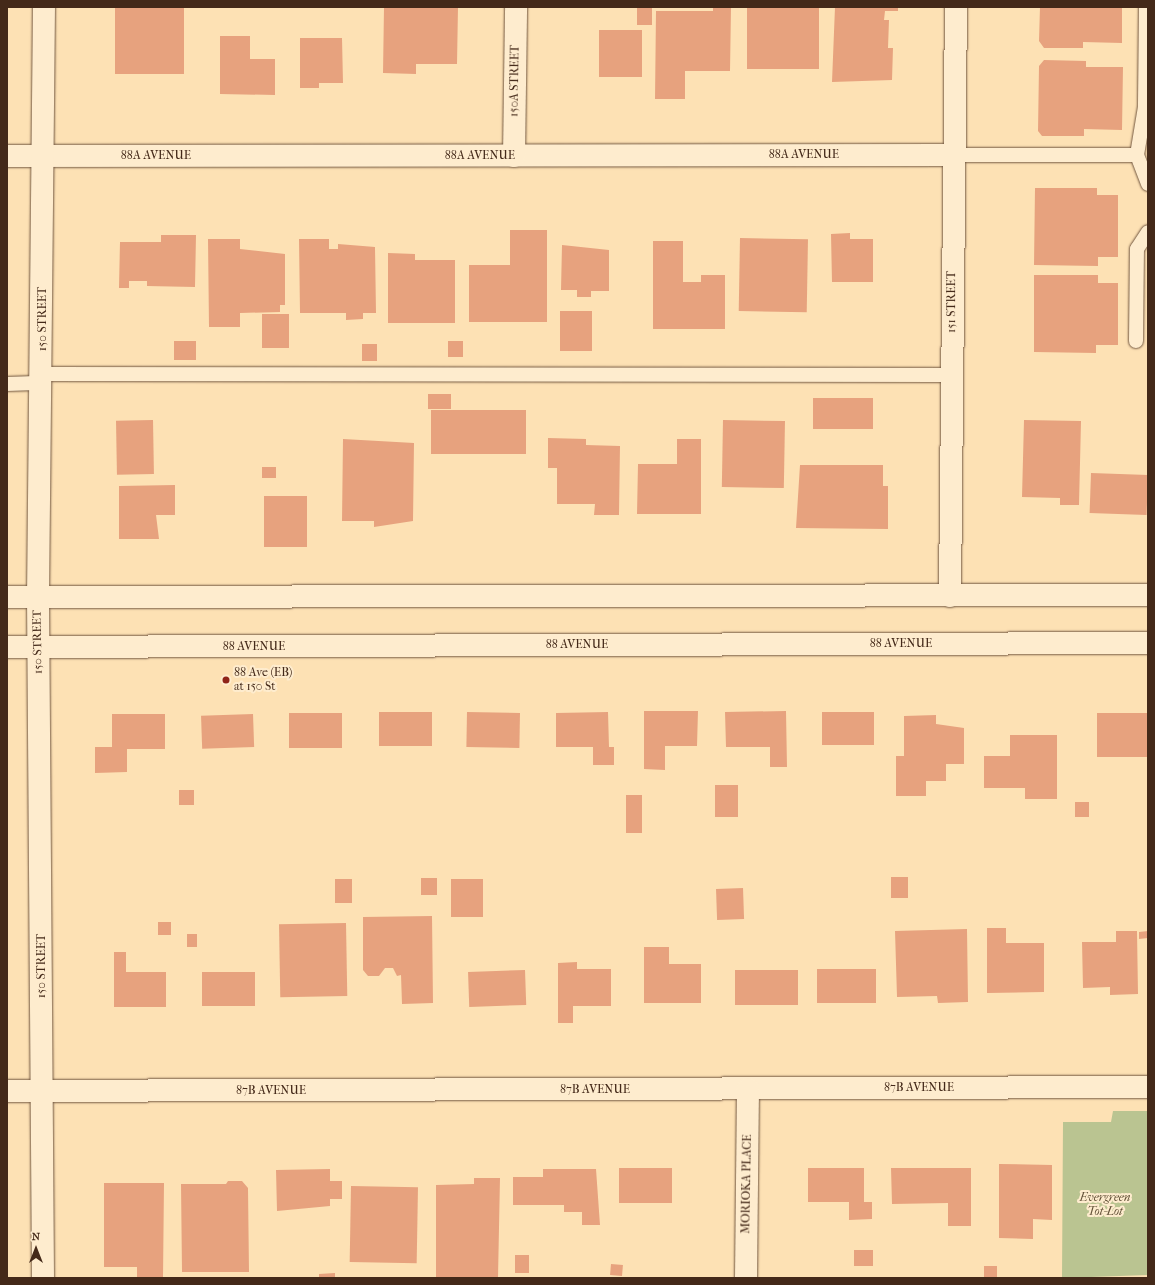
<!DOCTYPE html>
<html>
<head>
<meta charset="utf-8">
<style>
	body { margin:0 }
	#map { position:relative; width:1155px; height:1285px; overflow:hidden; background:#fde1b4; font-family:"IM FELL French Canon",serif }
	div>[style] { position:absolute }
	.green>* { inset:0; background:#bac491 }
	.building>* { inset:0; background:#e7a27e; transform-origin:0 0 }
	.roads { filter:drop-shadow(0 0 1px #725740) drop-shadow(0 0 1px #725740) }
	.service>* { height:14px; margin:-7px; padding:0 7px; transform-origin:7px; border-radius:7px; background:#feecce }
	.minor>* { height:22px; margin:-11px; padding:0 11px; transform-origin:11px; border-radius:11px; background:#feecce }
	.secondary>* { height:22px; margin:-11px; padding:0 11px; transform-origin:11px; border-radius:11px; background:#feecce }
	.dots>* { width:11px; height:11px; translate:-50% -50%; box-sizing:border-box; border:2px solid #feecce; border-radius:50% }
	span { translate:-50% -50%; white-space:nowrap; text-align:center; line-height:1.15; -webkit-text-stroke:4px #feecce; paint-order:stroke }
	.street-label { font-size:12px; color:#442919 }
	.poi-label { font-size:12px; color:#442919 }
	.left { translate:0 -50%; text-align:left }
	.park-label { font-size:12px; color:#625037; font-style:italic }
	.frame { position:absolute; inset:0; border:8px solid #442919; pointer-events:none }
	.north { position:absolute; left:16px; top:1229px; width:40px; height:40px; -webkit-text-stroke:3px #feecce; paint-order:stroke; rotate:0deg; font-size:11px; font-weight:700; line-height:16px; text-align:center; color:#442919 }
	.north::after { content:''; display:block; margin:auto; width:14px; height:18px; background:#442919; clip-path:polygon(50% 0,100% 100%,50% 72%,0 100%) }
</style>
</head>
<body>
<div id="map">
	<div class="green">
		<i style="clip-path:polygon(1113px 1111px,1148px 1111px,1148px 1275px,1062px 1278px,1063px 1122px,1111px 1122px)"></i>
	</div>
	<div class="building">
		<i style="left:115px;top:7px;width:69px;height:67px"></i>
		<i style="clip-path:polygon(384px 7px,458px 7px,457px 64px,416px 64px,416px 74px,383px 73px)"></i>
		<i style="left:637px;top:7px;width:15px;height:18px"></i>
		<i style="clip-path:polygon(713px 7px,731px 7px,730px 71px,685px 71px,685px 99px,655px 99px,656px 11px,713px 11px)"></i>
		<i style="left:747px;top:7px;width:72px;height:62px"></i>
		<i style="clip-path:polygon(835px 7px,898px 7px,898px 11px,885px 11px,884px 20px,889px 20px,888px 48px,893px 48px,892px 80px,832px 82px)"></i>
		<i style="clip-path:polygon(1040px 7px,1122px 7px,1122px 43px,1083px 42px,1083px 48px,1044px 48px,1039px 41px)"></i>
		<i style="left:599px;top:30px;width:43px;height:47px"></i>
		<i style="clip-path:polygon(220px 36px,250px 36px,250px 59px,275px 59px,275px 95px,220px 94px)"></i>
		<i style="clip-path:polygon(300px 38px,342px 38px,343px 83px,319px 83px,319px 88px,300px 88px)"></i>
		<i style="clip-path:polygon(1044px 60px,1086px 61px,1086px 67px,1123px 67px,1122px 130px,1084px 129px,1084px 136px,1042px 136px,1038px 131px,1039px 66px)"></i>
		<i style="clip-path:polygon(1035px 188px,1097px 188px,1097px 195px,1118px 195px,1118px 257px,1098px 257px,1098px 266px,1034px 265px)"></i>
		<i style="clip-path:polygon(510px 230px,547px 230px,547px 322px,469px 322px,469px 265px,510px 265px)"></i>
		<i style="clip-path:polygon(850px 233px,850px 239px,873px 239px,873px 282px,832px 282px,831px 234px)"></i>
		<i style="clip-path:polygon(161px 235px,196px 235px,195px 287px,147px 286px,147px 281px,129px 281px,129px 288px,119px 288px,120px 242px,161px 242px)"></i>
		<i style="left:740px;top:238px;width:68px;height:73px;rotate:1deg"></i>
		<i style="clip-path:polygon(208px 239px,240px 239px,240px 249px,285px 254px,285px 305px,280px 305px,280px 312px,240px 313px,240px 327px,209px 327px)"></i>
		<i style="clip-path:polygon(299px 239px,329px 239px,329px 249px,338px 249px,338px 244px,375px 247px,376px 313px,363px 313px,363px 319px,346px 320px,346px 313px,300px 313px)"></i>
		<i style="clip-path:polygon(653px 241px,683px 241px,683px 282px,701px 282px,701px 275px,725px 275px,725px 329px,653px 329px)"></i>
		<i style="clip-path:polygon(562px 245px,609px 250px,609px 291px,591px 291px,591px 297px,577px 297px,577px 290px,561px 290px)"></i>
		<i style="clip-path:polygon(388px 253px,415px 254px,415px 260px,455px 260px,455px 323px,388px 323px)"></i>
		<i style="clip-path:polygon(1034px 275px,1098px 275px,1098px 283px,1118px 283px,1118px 345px,1096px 345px,1096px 353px,1034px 352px)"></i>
		<i style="left:560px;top:311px;width:32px;height:40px"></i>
		<i style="left:262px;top:314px;width:27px;height:34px"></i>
		<i style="left:174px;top:341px;width:22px;height:19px"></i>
		<i style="left:463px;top:341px;width:16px;height:15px;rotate:90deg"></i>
		<i style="left:377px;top:344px;width:17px;height:15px;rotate:90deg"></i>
		<i style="left:428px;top:394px;width:23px;height:15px"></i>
		<i style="left:813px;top:398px;width:60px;height:31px"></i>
		<i style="left:431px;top:410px;width:95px;height:44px"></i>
		<i style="left:153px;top:420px;width:54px;height:37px;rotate:89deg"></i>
		<i style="left:723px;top:420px;width:62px;height:67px;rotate:1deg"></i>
		<i style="clip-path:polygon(1024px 420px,1081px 421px,1079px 505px,1060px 505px,1060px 498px,1022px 497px)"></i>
		<i style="clip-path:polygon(548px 438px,586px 439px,586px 445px,620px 446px,619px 515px,594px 515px,595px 504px,557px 504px,557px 468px,548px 468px)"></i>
		<i style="clip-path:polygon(343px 439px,414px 443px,413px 521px,374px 527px,374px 521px,342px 521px)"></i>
		<i style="clip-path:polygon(677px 439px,701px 439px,701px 514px,637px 514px,638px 464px,677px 464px)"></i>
		<i style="clip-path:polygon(800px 465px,883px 465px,883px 486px,888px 486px,888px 529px,796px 528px)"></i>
		<i style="left:262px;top:467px;width:14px;height:11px"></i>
		<i style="left:1091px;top:473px;width:57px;height:40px;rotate:2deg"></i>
		<i style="clip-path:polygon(175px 485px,175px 515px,156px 515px,159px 539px,119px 539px,119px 486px)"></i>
		<i style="left:264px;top:496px;width:43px;height:51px"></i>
		<i style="clip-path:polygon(644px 711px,698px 711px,697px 746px,665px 746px,665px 770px,644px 769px)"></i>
		<i style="clip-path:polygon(786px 711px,787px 767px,770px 767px,770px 747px,726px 747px,725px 712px)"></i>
		<i style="left:432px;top:712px;width:34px;height:53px;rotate:90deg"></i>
		<i style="left:467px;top:712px;width:53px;height:35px;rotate:1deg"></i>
		<i style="clip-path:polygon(608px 712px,609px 747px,614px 747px,614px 765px,593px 765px,593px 747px,556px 747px,556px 713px)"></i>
		<i style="left:822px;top:712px;width:52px;height:33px"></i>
		<i style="left:342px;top:713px;width:35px;height:53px;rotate:90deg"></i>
		<i style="left:1097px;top:713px;width:50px;height:44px"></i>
		<i style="clip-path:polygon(112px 714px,165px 714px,165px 749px,127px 749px,127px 772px,95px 773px,95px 747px,112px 747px)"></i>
		<i style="left:253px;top:714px;width:33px;height:52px;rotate:88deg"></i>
		<i style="clip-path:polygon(936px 715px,936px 724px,964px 728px,964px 764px,946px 764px,946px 781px,926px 781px,926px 796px,896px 796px,896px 756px,904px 756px,904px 716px)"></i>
		<i style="clip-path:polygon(1010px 735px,1057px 735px,1057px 799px,1025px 799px,1025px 788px,984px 788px,984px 756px,1010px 756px)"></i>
		<i style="left:715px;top:785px;width:23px;height:32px"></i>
		<i style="left:179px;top:790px;width:15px;height:15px"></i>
		<i style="left:626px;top:795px;width:16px;height:38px"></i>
		<i style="left:1075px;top:802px;width:14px;height:15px"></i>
		<i style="left:891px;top:877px;width:17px;height:21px"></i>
		<i style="left:421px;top:878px;width:16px;height:17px"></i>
		<i style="left:335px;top:879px;width:17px;height:24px"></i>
		<i style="left:483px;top:879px;width:38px;height:32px;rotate:90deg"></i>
		<i style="left:743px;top:888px;width:31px;height:27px;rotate:88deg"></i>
		<i style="clip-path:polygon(432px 916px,433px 1003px,402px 1004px,401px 975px,397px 976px,393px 968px,385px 968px,379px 976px,368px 976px,363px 970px,363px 917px)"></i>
		<i style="left:158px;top:922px;width:13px;height:13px"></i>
		<i style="left:346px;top:923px;width:73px;height:67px;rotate:89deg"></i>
		<i style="clip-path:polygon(987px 928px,1006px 928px,1006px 943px,1044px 943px,1044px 992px,987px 993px)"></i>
		<i style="clip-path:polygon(967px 929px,968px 1002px,938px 1003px,937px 996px,897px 997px,895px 931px)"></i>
		<i style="clip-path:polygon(1116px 931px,1137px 931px,1138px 994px,1110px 995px,1110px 987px,1083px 988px,1082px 942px,1116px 942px)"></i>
		<i style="clip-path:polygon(1148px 931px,1148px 938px,1139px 939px,1139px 932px)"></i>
		<i style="left:187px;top:934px;width:10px;height:13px"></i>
		<i style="clip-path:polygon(644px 947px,669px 947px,669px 964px,701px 964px,701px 1003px,644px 1003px)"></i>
		<i style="clip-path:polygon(114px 952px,126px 952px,126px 972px,166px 972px,166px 1007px,114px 1007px)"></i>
		<i style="clip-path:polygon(577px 962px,577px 969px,611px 969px,611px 1006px,573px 1006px,573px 1023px,558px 1023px,558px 963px)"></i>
		<i style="left:817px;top:969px;width:59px;height:34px"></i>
		<i style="left:525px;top:970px;width:35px;height:57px;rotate:88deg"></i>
		<i style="left:798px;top:970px;width:35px;height:63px;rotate:90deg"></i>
		<i style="left:202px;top:972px;width:53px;height:34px"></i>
		<i style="clip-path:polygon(999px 1164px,1052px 1165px,1052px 1220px,1033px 1219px,1033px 1239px,999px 1238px)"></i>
		<i style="left:619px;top:1168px;width:53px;height:35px"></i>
		<i style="clip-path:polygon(808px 1168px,864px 1168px,864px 1202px,872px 1202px,872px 1219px,849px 1220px,849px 1202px,808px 1202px)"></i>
		<i style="clip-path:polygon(891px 1168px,971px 1168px,971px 1226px,948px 1226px,948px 1203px,892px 1204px)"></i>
		<i style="clip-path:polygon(330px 1169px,330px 1181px,342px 1181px,342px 1199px,330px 1199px,330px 1206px,277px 1211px,276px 1170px)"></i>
		<i style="clip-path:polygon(543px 1169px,596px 1169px,600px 1225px,582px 1225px,582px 1212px,564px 1212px,564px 1205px,513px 1205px,513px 1177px,543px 1177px)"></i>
		<i style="clip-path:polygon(474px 1178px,500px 1178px,498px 1278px,436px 1278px,436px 1185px,474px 1184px)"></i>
		<i style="clip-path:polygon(228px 1181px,242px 1181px,248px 1188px,249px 1272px,182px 1272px,181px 1184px,226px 1184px)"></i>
		<i style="clip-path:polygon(104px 1183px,164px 1183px,163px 1278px,137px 1278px,137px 1267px,104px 1267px)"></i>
		<i style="left:351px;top:1186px;width:67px;height:76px;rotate:1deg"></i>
		<i style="left:854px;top:1250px;width:19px;height:16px"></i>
		<i style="left:515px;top:1255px;width:14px;height:18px"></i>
		<i style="left:611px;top:1264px;width:12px;height:11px;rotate:5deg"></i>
		<i style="left:984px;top:1266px;width:13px;height:12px"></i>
		<i style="clip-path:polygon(335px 1273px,335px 1278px,319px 1278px,319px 1274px)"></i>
	</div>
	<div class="roads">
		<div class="service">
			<i style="left:1146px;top:7px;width:100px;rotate:90.6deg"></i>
			<i style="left:1145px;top:107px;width:49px;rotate:99.5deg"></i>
			<i style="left:1137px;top:155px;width:31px;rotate:69deg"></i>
			<i style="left:953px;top:155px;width:184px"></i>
			<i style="left:1136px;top:341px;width:92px;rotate:-89.4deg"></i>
			<i style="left:1137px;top:249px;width:20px;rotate:-57deg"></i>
			<i style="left:43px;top:374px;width:909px;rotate:0.06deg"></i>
			<i style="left:7px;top:384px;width:36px;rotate:-2deg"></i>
		</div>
		<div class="minor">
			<i style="left:7px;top:156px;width:946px;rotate:-0.06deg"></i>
			<i style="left:514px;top:156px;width:149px;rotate:-89.2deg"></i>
			<i style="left:950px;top:596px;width:589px;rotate:-89.42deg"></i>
			<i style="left:7px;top:1091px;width:1141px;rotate:-0.2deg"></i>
			<i style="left:43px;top:1278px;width:680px;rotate:-90.42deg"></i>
			<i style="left:38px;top:598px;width:591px;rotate:-89.42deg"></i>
			<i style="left:746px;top:1278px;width:189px;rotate:-89.4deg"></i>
		</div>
		<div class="secondary">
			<i style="left:7px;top:597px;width:1141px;rotate:-0.1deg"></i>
			<i style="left:7px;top:647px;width:1141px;rotate:-0.2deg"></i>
		</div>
	</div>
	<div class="dots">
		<i style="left:226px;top:680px;background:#8f2418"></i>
	</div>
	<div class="street-label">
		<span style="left:515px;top:81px;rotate:-89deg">150A STREET</span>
		<span style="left:804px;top:155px">88A AVENUE</span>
		<span style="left:156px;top:156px">88A AVENUE</span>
		<span style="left:480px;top:156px">88A AVENUE</span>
		<span style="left:952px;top:302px;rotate:-90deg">151 STREET</span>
		<span style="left:43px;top:319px;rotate:-90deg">150 STREET</span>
		<span style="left:38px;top:642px;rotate:-91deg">150 STREET</span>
		<span style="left:901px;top:644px">88 AVENUE</span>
		<span style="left:577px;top:645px">88 AVENUE</span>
		<span style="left:254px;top:647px">88 AVENUE</span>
		<span style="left:42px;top:966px;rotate:-90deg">150 STREET</span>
		<span style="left:919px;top:1088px">87B AVENUE</span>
		<span style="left:595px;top:1090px">87B AVENUE</span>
		<span style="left:271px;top:1091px">87B AVENUE</span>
		<span style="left:747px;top:1184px;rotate:-89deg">MORIOKA PLACE</span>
	</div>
	<div class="poi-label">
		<span class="left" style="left:234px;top:680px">88 Ave (EB)<br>at 150 St</span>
	</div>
	<div class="park-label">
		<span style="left:1105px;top:1205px">Evergreen<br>Tot-Lot</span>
	</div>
	<div class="frame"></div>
	<div class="north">N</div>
</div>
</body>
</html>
